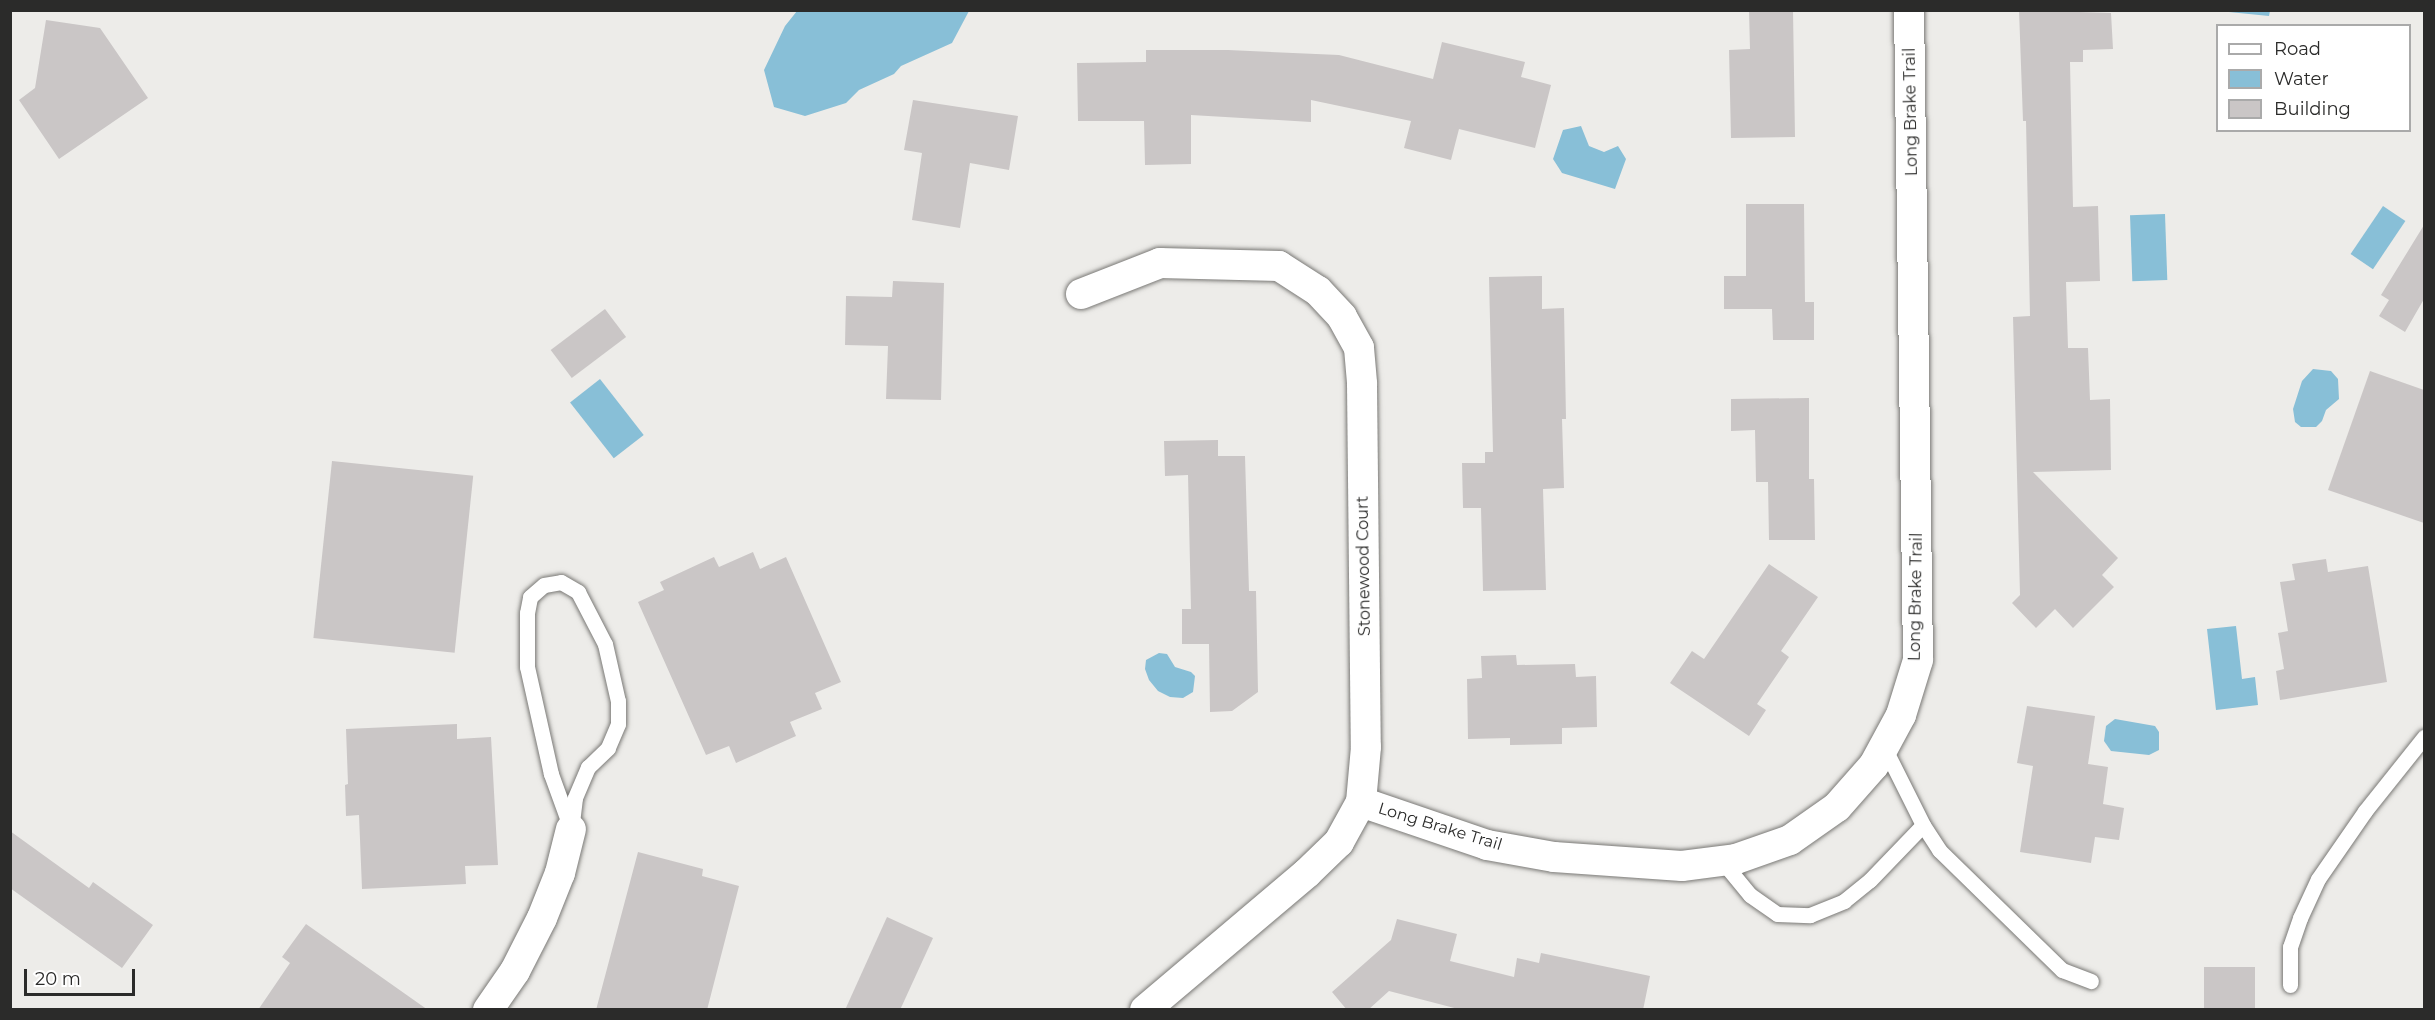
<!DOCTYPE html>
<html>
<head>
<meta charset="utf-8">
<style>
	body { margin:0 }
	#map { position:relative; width:2435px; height:1020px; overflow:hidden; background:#edece9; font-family:Montserrat,sans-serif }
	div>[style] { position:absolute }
	.water>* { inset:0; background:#88bfd7; transform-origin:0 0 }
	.building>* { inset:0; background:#cac6c6; transform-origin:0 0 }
	.roads { filter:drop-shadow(0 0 2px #7a7976) drop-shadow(0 0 2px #7a7976) }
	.lane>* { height:15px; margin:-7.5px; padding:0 7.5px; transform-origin:7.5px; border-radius:7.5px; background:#fff }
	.street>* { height:30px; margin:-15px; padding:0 15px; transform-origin:15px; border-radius:15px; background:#fff }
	span { translate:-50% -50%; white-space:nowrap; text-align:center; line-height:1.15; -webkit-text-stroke:5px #fff; paint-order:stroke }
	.street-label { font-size:16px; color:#2b2b2a }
	.frame { position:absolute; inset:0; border:12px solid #2b2b2a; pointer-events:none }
	.legend { position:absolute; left:2216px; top:24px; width:195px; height:108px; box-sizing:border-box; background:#fff; border:2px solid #aaa; margin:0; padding:8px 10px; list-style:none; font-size:18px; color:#2b2b2a }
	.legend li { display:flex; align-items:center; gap:12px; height:30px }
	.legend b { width:30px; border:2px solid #aaa }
	.scale { position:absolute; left:24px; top:969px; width:111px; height:27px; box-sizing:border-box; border:3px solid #2b2b2a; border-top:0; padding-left:8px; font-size:18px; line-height:21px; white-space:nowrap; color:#2b2b2a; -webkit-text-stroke:4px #fff; paint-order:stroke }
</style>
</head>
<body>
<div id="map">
	<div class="water">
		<i style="clip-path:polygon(797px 11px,797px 10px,969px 11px,952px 43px,901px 66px,894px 74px,859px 90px,846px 103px,805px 116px,774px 107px,764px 70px,785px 26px)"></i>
		<i style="clip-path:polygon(2219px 11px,2270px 11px,2269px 16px)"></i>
		<i style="clip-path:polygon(1581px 126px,1589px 146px,1604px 152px,1618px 146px,1626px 159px,1615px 189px,1562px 173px,1553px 159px,1563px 130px)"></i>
		<i style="left:2383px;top:206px;width:27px;height:58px;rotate:34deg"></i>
		<i style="left:2165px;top:214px;width:66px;height:35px;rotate:88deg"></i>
		<i style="clip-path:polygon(2313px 369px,2331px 371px,2338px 379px,2339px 399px,2326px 410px,2322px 421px,2316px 427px,2301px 427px,2295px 422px,2293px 409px,2302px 381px)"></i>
		<i style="left:600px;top:379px;width:71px;height:38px;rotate:52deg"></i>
		<i style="clip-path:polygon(2236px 626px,2242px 679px,2255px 677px,2258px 705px,2216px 710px,2207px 629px)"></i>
		<i style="clip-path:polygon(1159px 653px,1167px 654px,1175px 667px,1191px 672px,1195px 676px,1193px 692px,1183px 698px,1170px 697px,1158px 691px,1149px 680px,1145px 669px,1146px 660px)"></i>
		<i style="clip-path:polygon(2115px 719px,2155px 726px,2159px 732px,2159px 750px,2149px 755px,2111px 751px,2104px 741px,2106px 726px)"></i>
	</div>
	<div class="building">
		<i style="clip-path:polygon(1749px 10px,1793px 10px,1795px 137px,1731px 138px,1729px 50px,1750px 49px)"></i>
		<i style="clip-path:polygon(2019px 10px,2111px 13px,2113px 49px,2083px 50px,2083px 62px,2070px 62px,2073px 207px,2098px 206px,2100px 281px,2066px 282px,2068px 348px,2088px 348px,2090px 400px,2110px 399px,2111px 470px,2033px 472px,2118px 558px,2102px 575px,2114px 587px,2073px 628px,2055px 609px,2036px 628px,2012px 603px,2020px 595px,2013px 317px,2030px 316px,2026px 121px,2023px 121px)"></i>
		<i style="clip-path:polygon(46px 20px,100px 28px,148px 98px,59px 159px,19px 100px,35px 88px)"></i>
		<i style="clip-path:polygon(1442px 42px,1525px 62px,1521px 77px,1551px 85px,1535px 148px,1459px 129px,1451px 160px,1404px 148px,1411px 121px,1311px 100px,1311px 122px,1191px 115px,1191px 164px,1145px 165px,1144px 121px,1078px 121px,1077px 63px,1146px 62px,1146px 50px,1228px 50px,1339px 55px,1433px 79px)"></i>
		<i style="clip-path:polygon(913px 100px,1018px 116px,1009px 170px,970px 163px,960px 228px,912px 220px,922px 153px,904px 150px)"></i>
		<i style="clip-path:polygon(1746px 204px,1804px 204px,1805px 302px,1814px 302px,1814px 340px,1773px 340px,1772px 309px,1724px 309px,1724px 276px,1746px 276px)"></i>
		<i style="clip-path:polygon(2424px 225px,2424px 299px,2405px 332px,2379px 316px,2389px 300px,2381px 295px)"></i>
		<i style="clip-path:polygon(1542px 276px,1542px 309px,1564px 308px,1566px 419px,1562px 419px,1564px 488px,1543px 489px,1546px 590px,1483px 591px,1481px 508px,1463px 508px,1462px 463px,1485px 463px,1485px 452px,1493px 452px,1489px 277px)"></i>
		<i style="clip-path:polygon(893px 281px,944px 283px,941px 400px,886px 399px,888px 346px,845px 345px,846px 296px,892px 297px)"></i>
		<i style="left:605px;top:309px;width:35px;height:68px;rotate:53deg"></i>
		<i style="clip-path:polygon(2370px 371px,2424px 390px,2424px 523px,2328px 490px)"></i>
		<i style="clip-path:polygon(1809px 398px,1809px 479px,1814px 479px,1815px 540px,1769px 540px,1768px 482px,1756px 482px,1755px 430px,1731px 431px,1731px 399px)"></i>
		<i style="clip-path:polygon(1218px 440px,1218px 456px,1245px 456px,1249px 591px,1256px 591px,1258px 692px,1232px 711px,1210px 712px,1209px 644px,1182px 644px,1182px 609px,1191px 609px,1188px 475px,1165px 476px,1164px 441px)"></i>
		<i style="left:332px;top:461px;width:142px;height:178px;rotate:6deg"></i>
		<i style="clip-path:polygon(753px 552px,760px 569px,786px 557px,841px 682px,815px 693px,822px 709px,790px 722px,796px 736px,736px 763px,729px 746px,706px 755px,638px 602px,664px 590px,660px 582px,714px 557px,719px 567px)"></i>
		<i style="clip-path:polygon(2326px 559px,2328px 572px,2368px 566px,2387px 682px,2280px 700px,2276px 671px,2284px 669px,2278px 633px,2288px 631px,2280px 582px,2295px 580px,2292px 564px)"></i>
		<i style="clip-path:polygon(1769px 564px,1818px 597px,1781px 651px,1789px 657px,1757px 704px,1766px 710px,1749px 736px,1670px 683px,1692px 651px,1704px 659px)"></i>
		<i style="clip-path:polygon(1516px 655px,1517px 665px,1575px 664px,1576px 677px,1596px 676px,1597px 727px,1562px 728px,1562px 744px,1510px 745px,1510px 738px,1468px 739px,1467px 679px,1482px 678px,1481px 656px)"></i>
		<i style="clip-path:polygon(2027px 706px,2095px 716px,2088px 764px,2108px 767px,2103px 804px,2124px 808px,2119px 840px,2095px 837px,2091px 863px,2020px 852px,2033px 766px,2017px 763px)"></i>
		<i style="clip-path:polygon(457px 724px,457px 739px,491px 737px,498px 865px,465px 866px,466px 884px,362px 889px,359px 815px,346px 816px,345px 785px,348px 784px,346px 729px)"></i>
		<i style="clip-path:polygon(10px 831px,89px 888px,93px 882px,153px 925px,122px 968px,10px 888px)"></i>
		<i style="clip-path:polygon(638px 852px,703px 869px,702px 876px,739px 886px,707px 1010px,596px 1010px)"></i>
		<i style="clip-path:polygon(887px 917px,933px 938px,900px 1010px,845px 1010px)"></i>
		<i style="clip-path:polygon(1397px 919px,1457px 934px,1450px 961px,1514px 977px,1517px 958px,1539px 963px,1541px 953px,1650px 976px,1643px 1010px,1462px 1010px,1389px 991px,1368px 1010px,1347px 1010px,1332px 992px,1391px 940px)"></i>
		<i style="clip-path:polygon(306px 924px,428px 1010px,258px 1010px,290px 963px,282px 957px)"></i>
		<i style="left:2204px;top:967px;width:51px;height:43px"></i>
	</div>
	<div class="roads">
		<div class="lane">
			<i style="left:561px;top:582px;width:20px;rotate:30deg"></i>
			<i style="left:578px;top:592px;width:59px;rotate:62.6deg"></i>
			<i style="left:605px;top:644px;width:58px;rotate:77.2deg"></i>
			<i style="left:618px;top:701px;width:23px;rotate:90deg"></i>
			<i style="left:618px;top:724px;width:26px;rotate:113deg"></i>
			<i style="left:608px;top:748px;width:28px;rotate:136deg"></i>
			<i style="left:588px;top:767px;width:34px;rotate:113deg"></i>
			<i style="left:575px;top:798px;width:31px;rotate:97deg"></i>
			<i style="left:571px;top:829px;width:59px;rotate:-110deg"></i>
			<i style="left:551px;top:774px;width:110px;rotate:-102.6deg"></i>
			<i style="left:527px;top:667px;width:54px;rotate:-90deg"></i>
			<i style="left:527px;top:613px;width:16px;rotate:-79deg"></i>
			<i style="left:530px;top:597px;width:18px;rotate:-41deg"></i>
			<i style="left:544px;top:585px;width:17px;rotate:-10deg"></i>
			<i style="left:1884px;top:747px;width:87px;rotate:63.4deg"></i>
			<i style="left:1923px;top:825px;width:30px;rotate:57deg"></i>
			<i style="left:1939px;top:850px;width:172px;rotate:44.3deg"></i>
			<i style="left:2062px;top:970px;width:31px;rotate:21deg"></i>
			<i style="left:1722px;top:861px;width:44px;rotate:50.5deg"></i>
			<i style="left:1750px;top:895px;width:33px;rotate:35deg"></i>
			<i style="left:1777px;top:914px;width:33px;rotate:2deg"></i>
			<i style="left:1810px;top:915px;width:37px;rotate:-22deg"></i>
			<i style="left:1844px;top:901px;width:33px;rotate:-39deg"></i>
			<i style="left:1870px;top:880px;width:76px;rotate:-46.1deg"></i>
			<i style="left:2290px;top:985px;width:38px;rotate:-90deg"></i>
			<i style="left:2290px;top:947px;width:31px;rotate:-71deg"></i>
			<i style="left:2300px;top:918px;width:43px;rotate:-65.2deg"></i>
			<i style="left:2318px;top:879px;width:83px;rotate:-55.3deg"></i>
			<i style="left:2365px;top:811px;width:95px;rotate:-51.4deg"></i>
		</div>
		<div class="street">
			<i style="left:1081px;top:294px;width:85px;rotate:-21.4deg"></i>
			<i style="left:1160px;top:263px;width:119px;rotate:1.4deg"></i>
			<i style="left:1279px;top:266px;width:46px;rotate:32.7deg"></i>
			<i style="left:1318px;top:291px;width:35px;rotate:47deg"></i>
			<i style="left:1342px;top:317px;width:35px;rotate:61deg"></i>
			<i style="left:1359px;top:348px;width:36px;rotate:85deg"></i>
			<i style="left:1362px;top:384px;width:363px;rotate:89.4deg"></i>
			<i style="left:1366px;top:747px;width:55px;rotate:95.2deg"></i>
			<i style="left:1361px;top:802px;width:46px;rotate:118.8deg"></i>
			<i style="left:1339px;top:842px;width:45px;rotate:135.9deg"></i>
			<i style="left:1307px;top:873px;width:212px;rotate:139.8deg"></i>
			<i style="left:1361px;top:802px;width:133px;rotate:18.8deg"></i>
			<i style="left:1487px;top:845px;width:68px;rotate:10.2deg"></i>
			<i style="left:1554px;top:857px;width:128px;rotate:4deg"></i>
			<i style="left:1682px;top:866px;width:54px;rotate:-7.4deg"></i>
			<i style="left:1736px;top:859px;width:57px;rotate:-19.4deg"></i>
			<i style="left:1790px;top:840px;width:57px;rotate:-35.1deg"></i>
			<i style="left:1837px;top:807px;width:56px;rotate:-48.6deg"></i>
			<i style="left:1874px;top:765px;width:57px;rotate:-61.6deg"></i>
			<i style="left:1901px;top:715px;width:58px;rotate:-72.8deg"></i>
			<i style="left:1918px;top:660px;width:650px;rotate:-90.79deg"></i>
			<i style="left:488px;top:1010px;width:47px;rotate:-55.3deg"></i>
			<i style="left:515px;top:971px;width:59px;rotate:-63deg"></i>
			<i style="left:542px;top:918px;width:48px;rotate:-68.2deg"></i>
			<i style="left:560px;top:873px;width:45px;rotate:-76deg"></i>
		</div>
	</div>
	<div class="street-label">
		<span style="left:1911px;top:112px;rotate:-91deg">Long Brake Trail</span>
		<span style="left:1364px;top:566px;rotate:-91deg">Stonewood Court</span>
		<span style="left:1916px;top:597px;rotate:-89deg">Long Brake Trail</span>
		<span style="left:1440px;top:827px;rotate:17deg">Long Brake Trail</span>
	</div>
	<div class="frame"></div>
	<ul class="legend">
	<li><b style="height:8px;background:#fff"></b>Road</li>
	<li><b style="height:16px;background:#88bfd7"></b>Water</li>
	<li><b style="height:16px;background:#cac6c6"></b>Building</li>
	</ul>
	<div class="scale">20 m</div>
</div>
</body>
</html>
